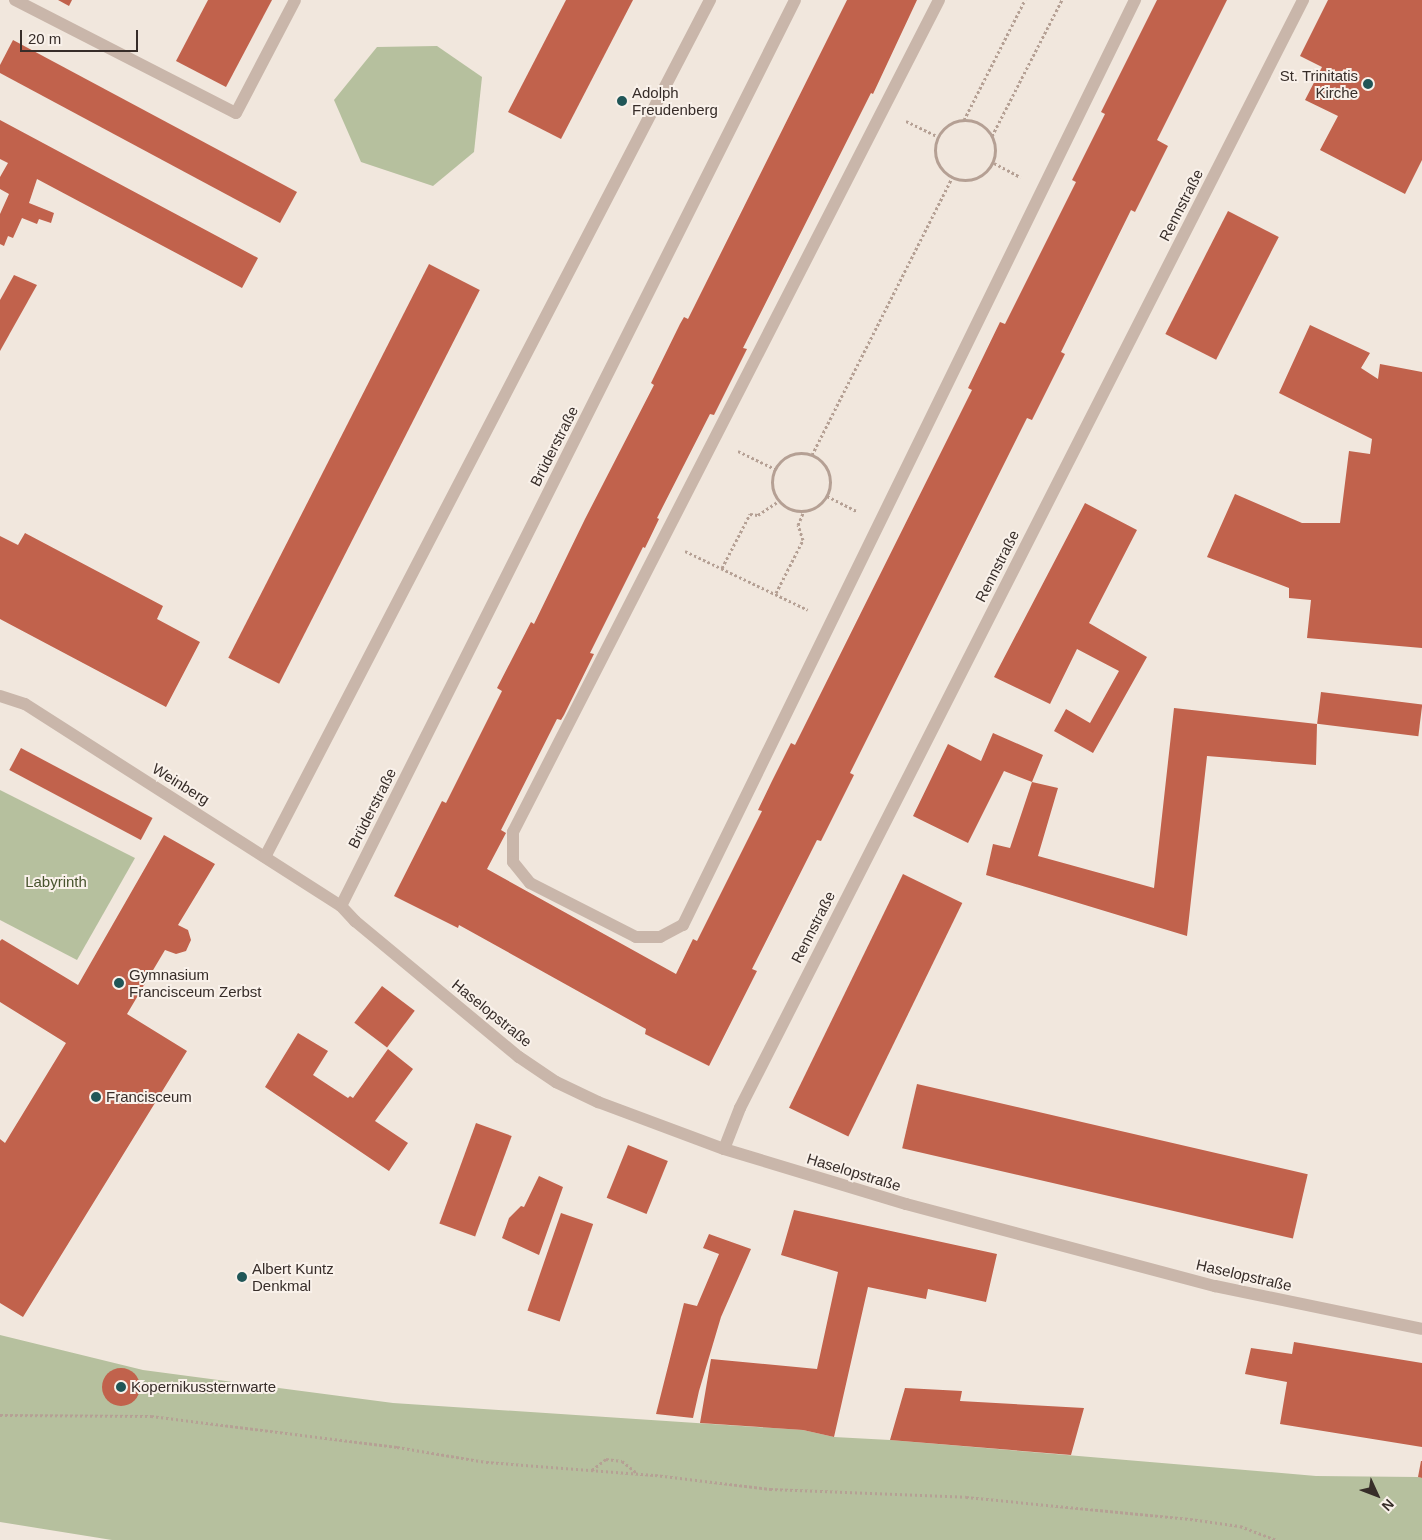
<!DOCTYPE html>
<html>
<head>
<meta charset="utf-8">
<style>
	body { margin:0 }
	#map { position:relative; width:1422px; height:1540px; overflow:hidden; background:#f1e7dd; font-family:Arial,sans-serif }
	div>[style] { position:absolute }
	.green>* { inset:0; background:#b6c09e }
	.building>* { inset:0; background:#c1624c; transform-origin:0 0 }
	.round { border-radius:50% }
	.path>* { height:3px; margin-top:-1.5px; transform-origin:0; background:repeating-linear-gradient(90deg,#b5a094 0 2.5px,transparent 0 5px) }
	.path>.ring { margin:-1.5px; padding:0; box-sizing:content-box; background:none; border:3px solid #b5a094; border-radius:50% }
	.lane>* { height:12px; margin:-6px; padding:0 6px; transform-origin:6px; border-radius:6px; background:#c9b6aa }
	.street>* { height:12px; margin:-6px; padding:0 6px; transform-origin:6px; border-radius:6px; background:#c9b6aa }
	.dots>* { width:14px; height:14px; translate:-50% -50%; box-sizing:border-box; border:2px solid #f9f1ea; border-radius:50% }
	span { translate:-50% -50%; white-space:nowrap; text-align:center; line-height:1.15; -webkit-text-stroke:4px #f9f1ea; paint-order:stroke }
	.poi-label { font-size:15px; color:#372d29 }
	.right { translate:-100% -50%; text-align:right }
	.left { translate:0 -50%; text-align:left }
	.street-label { font-size:15px; color:#372d29 }
	.park-label { font-size:15px; color:#48542e }
	.north { position:absolute; left:1352px; top:1470px; width:50px; height:50px; -webkit-text-stroke:4px #f9f1ea; paint-order:stroke; rotate:133deg; font-size:14px; font-weight:700; line-height:20px; text-align:center; color:#372d29 }
	.north::after { content:''; display:block; margin:auto; width:18px; height:22px; background:#372d29; clip-path:polygon(50% 0,100% 100%,50% 72%,0 100%) }
	.scale { position:absolute; left:20px; top:30px; width:118px; height:22px; box-sizing:border-box; border:2px solid #372d29; border-top:0; padding-left:6px; font-size:15px; line-height:18px; white-space:nowrap; color:#372d29; -webkit-text-stroke:4px #f9f1ea; paint-order:stroke }
</style>
</head>
<body>
<div id="map">
	<div class="green">
		<i style="clip-path:polygon(437px 46px,482px 77px,474px 152px,433px 186px,361px 162px,334px 100px,377px 47px)"></i>
		<i style="clip-path:polygon(0 790px,135px 858px,77px 960px,0 920px)"></i>
		<i style="clip-path:polygon(0 1335px,143px 1370px,393px 1403px,803px 1430px,834px 1437px,890px 1440px,1316px 1476px,1418px 1477px,1422px 1478px,1422px 1540px,112px 1540px,0 1522px)"></i>
	</div>
	<div class="building">
		<i style="clip-path:polygon(58px 0,72px 0,69px 6px)"></i>
		<i style="clip-path:polygon(208px 0,272px 0,226px 87px,176px 61px)"></i>
		<i style="clip-path:polygon(566px 0,633px 0,561px 139px,508px 112px)"></i>
		<i style="clip-path:polygon(847px 0,917px 0,873px 94px,871px 93px,743px 348px,747px 349px,714px 415px,710px 414px,657px 518px,659px 519px,645px 548px,643px 547px,590px 653px,594px 654px,564px 715px,561px 720px,557px 719px,501px 830px,506px 833px,487px 869px,676px 974px,693px 939px,697px 941px,762px 811px,758px 810px,772px 781px,791px 743px,795px 745px,972px 390px,968px 388px,1000px 322px,1005px 324px,1076px 182px,1072px 180px,1105px 114px,1101px 112px,1157px 0,1227px 0,1157px 140px,1168px 146px,1135px 212px,1131px 210px,1061px 352px,1065px 354px,1032px 420px,1027px 418px,850px 773px,854px 775px,821px 841px,817px 840px,752px 969px,757px 971px,709px 1066px,645px 1034px,646px 1029px,459px 925px,458px 928px,394px 896px,442px 801px,446px 803px,502px 691px,497px 688px,531px 622px,534px 624px,585px 519px,654px 385px,651px 383px,680px 324px,684px 317px,688px 319px)"></i>
		<i style="clip-path:polygon(1328px 0,1422px 0,1422px 160px,1405px 194px,1320px 150px,1338px 116px,1305px 100px,1322px 67px,1300px 56px)"></i>
		<i style="clip-path:polygon(13px 40px,297px 192px,280px 223px,0 73px,0 65px)"></i>
		<i style="clip-path:polygon(0 120px,258px 258px,242px 288px,37px 179px,29px 203px,54px 213px,51px 223px,39px 219px,37px 224px,22px 218px,13px 238px,8px 236px,4px 246px,0 244px,0 214px,9px 194px,0 189px,0 177px,8px 163px,0 159px)"></i>
		<i style="left:1228px;top:211px;width:57px;height:138px;rotate:27deg"></i>
		<i style="left:429px;top:264px;width:57px;height:442px;rotate:27deg"></i>
		<i style="clip-path:polygon(14px 275px,37px 285px,0 351px,0 300px)"></i>
		<i style="clip-path:polygon(1310px 325px,1370px 353px,1361px 368px,1378px 379px,1380px 364px,1422px 372px,1422px 648px,1307px 638px,1311px 600px,1289px 598px,1289px 588px,1207px 557px,1235px 494px,1302px 523px,1340px 523px,1349px 451px,1370px 454px,1372px 439px,1279px 393px)"></i>
		<i style="clip-path:polygon(1085px 503px,1137px 530px,1089px 623px,1147px 657px,1093px 753px,1054px 731px,1066px 709px,1090px 723px,1119px 671px,1077px 649px,1050px 704px,994px 677px)"></i>
		<i style="clip-path:polygon(25px 533px,163px 606px,157px 619px,200px 642px,166px 707px,0 619px,0 536px,18px 545px)"></i>
		<i style="left:1321px;top:692px;width:102px;height:32px;rotate:7deg"></i>
		<i style="clip-path:polygon(1174px 708px,1317px 724px,1316px 765px,1207px 756px,1187px 936px,986px 875px,993px 844px,1010px 848px,1032px 782px,1004px 771px,968px 843px,913px 816px,948px 744px,981px 761px,993px 733px,1043px 755px,1032px 782px,1058px 788px,1038px 856px,1154px 888px)"></i>
		<i style="left:21px;top:748px;width:149px;height:25px;rotate:28deg"></i>
		<i style="clip-path:polygon(164px 835px,215px 864px,178px 925px,188px 930px,191px 940px,186px 951px,176px 954px,165px 950px,127px 1014px,187px 1051px,23px 1317px,0 1303px,0 1139px,5px 1143px,66px 1043px,0 1002px,0 941px,2px 939px,78px 985px)"></i>
		<i style="left:903px;top:874px;width:66px;height:260px;rotate:26deg"></i>
		<i style="left:382px;top:986px;width:41px;height:46px;rotate:37deg"></i>
		<i style="clip-path:polygon(298px 1033px,328px 1051px,313px 1075px,348px 1098px,350px 1096px,353px 1098px,388px 1049px,413px 1069px,375px 1121px,408px 1143px,389px 1171px,265px 1087px)"></i>
		<i style="left:917px;top:1084px;width:401px;height:66px;rotate:13deg"></i>
		<i style="left:476px;top:1123px;width:38px;height:107px;rotate:20deg"></i>
		<i style="left:628px;top:1145px;width:43px;height:57px;rotate:22deg"></i>
		<i style="clip-path:polygon(539px 1176px,563px 1187px,539px 1255px,502px 1238px,509px 1218px,521px 1206px,524px 1207px)"></i>
		<i style="clip-path:polygon(794px 1210px,997px 1254px,986px 1302px,928px 1289px,926px 1299px,868px 1287px,834px 1437px,803px 1430px,700px 1423px,711px 1359px,817px 1369px,838px 1272px,781px 1255px)"></i>
		<i style="left:561px;top:1213px;width:34px;height:103px;rotate:19deg"></i>
		<i style="clip-path:polygon(709px 1234px,751px 1249px,721px 1317px,699px 1391px,693px 1418px,656px 1414px,684px 1303px,697px 1306px,719px 1254px,703px 1248px)"></i>
		<i style="clip-path:polygon(1294px 1342px,1422px 1363px,1422px 1447px,1280px 1424px,1287px 1382px,1245px 1374px,1251px 1348px,1292px 1354px)"></i>
		<i class="round" style="left:102px;top:1368px;width:38px;height:38px"></i>
		<i style="clip-path:polygon(905px 1388px,962px 1391px,960px 1401px,1084px 1408px,1071px 1455px,890px 1440px)"></i>
		<i style="clip-path:polygon(1421px 1461px,1422px 1461px,1422px 1478px,1418px 1477px)"></i>
	</div>
	<div class="path">
		<i class="ring" style="left:935px;top:120px;width:57px;height:57px"></i>
		<i style="left:964px;top:120px;width:135px;rotate:-63.1deg"></i>
		<i style="left:906px;top:121px;width:34px;rotate:26deg"></i>
		<i style="left:992px;top:136px;width:153px;rotate:-62.8deg"></i>
		<i style="left:994px;top:163px;width:30px;rotate:28deg"></i>
		<i style="left:738px;top:451px;width:41px;rotate:25.9deg"></i>
		<i class="ring" style="left:772px;top:453px;width:55px;height:55px"></i>
		<i style="left:812px;top:455px;width:310px;rotate:-63.2deg"></i>
		<i style="left:827px;top:496px;width:34px;rotate:27deg"></i>
		<i style="left:685px;top:551px;width:136px;rotate:25.6deg"></i>
		<i style="left:722px;top:568px;width:61px;rotate:-62.6deg"></i>
		<i style="left:750px;top:514px;width:8px;rotate:7deg"></i>
		<i style="left:758px;top:515px;width:25px;rotate:-34deg"></i>
		<i style="left:776px;top:593px;width:59px;rotate:-63deg"></i>
		<i style="left:803px;top:540px;width:16px;rotate:-108deg"></i>
		<i style="left:798px;top:525px;width:15px;rotate:-67deg"></i>
		<i style="left:0;top:1415px;width:151px;rotate:0.4deg"></i>
		<i style="left:151px;top:1416px;width:248px;rotate:7.2deg"></i>
		<i style="left:397px;top:1447px;width:90px;rotate:9.6deg"></i>
		<i style="left:486px;top:1462px;width:169px;rotate:4.4deg"></i>
		<i style="left:655px;top:1475px;width:116px;rotate:6.9deg"></i>
		<i style="left:770px;top:1489px;width:196px;rotate:2.3deg"></i>
		<i style="left:966px;top:1497px;width:225px;rotate:5.6deg"></i>
		<i style="left:1190px;top:1519px;width:50px;rotate:8deg"></i>
		<i style="left:1240px;top:1526px;width:39px;rotate:21deg"></i>
		<i style="left:592px;top:1470px;width:18px;rotate:-38deg"></i>
		<i style="left:606px;top:1459px;width:16px;rotate:7deg"></i>
		<i style="left:622px;top:1461px;width:19px;rotate:39deg"></i>
	</div>
	<div class="lane">
		<i style="left:939px;top:0;width:935px;rotate:117.11deg"></i>
		<i style="left:513px;top:832px;width:30px;rotate:90deg"></i>
		<i style="left:513px;top:862px;width:27px;rotate:51deg"></i>
		<i style="left:530px;top:883px;width:119px;rotate:27deg"></i>
		<i style="left:636px;top:937px;width:24px"></i>
		<i style="left:660px;top:937px;width:26px;rotate:-28deg"></i>
		<i style="left:683px;top:925px;width:1030px;rotate:-63.96deg"></i>
	</div>
	<div class="street">
		<i style="left:15px;top:0;width:248px;rotate:27.1deg"></i>
		<i style="left:236px;top:113px;width:127px;rotate:-62.4deg"></i>
		<i style="left:0;top:696px;width:26px;rotate:18deg"></i>
		<i style="left:25px;top:704px;width:375px;rotate:32.6deg"></i>
		<i style="left:341px;top:906px;width:21px;rotate:47deg"></i>
		<i style="left:355px;top:921px;width:213px;rotate:39.7deg"></i>
		<i style="left:519px;top:1057px;width:45px;rotate:34deg"></i>
		<i style="left:556px;top:1082px;width:47px;rotate:25.5deg"></i>
		<i style="left:598px;top:1102px;width:134px;rotate:20.5deg"></i>
		<i style="left:724px;top:1149px;width:190px;rotate:16.8deg"></i>
		<i style="left:906px;top:1204px;width:320px;rotate:14.9deg"></i>
		<i style="left:1215px;top:1286px;width:211px;rotate:11.7deg"></i>
		<i style="left:265px;top:857px;width:966px;rotate:-62.56deg"></i>
		<i style="left:341px;top:906px;width:1013px;rotate:-63.38deg"></i>
		<i style="left:724px;top:1149px;width:44px;rotate:-68.7deg"></i>
		<i style="left:740px;top:1108px;width:1243px;rotate:-63.06deg"></i>
	</div>
	<div class="dots">
		<i style="left:1368px;top:84px;background:#205657"></i>
		<i style="left:622px;top:101px;background:#205657"></i>
		<i style="left:119px;top:983px;background:#205657"></i>
		<i style="left:96px;top:1097px;background:#205657"></i>
		<i style="left:242px;top:1277px;background:#205657"></i>
		<i style="left:121px;top:1387px;background:#205657"></i>
	</div>
	<div class="poi-label">
		<span class="right" style="left:1358px;top:84px">St. Trinitatis<br>Kirche</span>
		<span class="left" style="left:632px;top:101px">Adolph<br>Freudenberg</span>
		<span class="left" style="left:129px;top:983px">Gymnasium<br>Francisceum Zerbst</span>
		<span class="left" style="left:106px;top:1097px">Francisceum</span>
		<span class="left" style="left:252px;top:1277px">Albert Kuntz<br>Denkmal</span>
		<span class="left" style="left:131px;top:1387px">Kopernikussternwarte</span>
	</div>
	<div class="street-label">
		<span style="left:1181px;top:205px;rotate:-63deg">Rennstraße</span>
		<span style="left:554px;top:446px;rotate:-63deg">Brüderstraße</span>
		<span style="left:997px;top:566px;rotate:-63deg">Rennstraße</span>
		<span style="left:181px;top:784px;rotate:32deg">Weinberg</span>
		<span style="left:372px;top:808px;rotate:-63deg">Brüderstraße</span>
		<span style="left:813px;top:927px;rotate:-63deg">Rennstraße</span>
		<span style="left:492px;top:1013px;rotate:39deg">Haselopstraße</span>
		<span style="left:854px;top:1172px;rotate:17deg">Haselopstraße</span>
		<span style="left:1244px;top:1275px;rotate:13deg">Haselopstraße</span>
	</div>
	<div class="park-label">
		<span style="left:56px;top:882px">Labyrinth</span>
	</div>
	<div class="north">N</div>
	<div class="scale">20 m</div>
</div>
</body>
</html>
